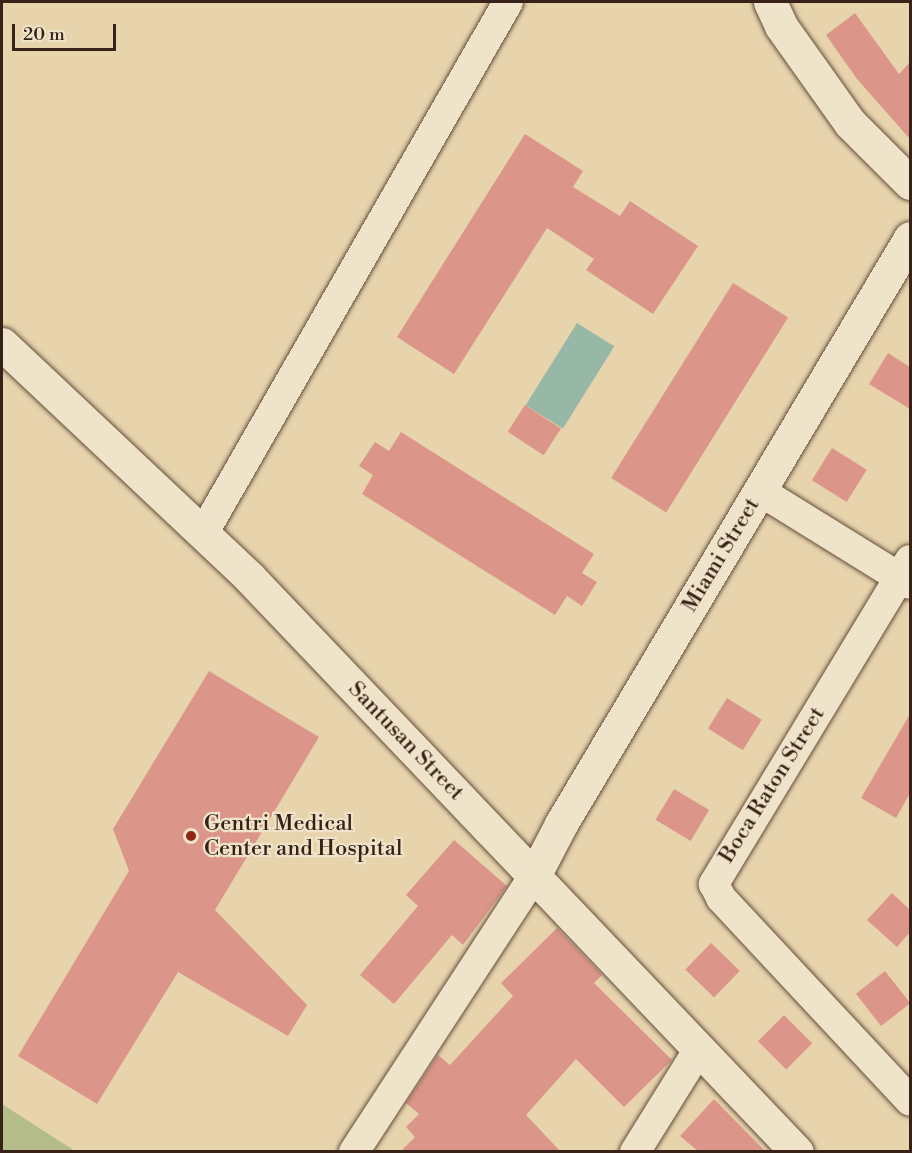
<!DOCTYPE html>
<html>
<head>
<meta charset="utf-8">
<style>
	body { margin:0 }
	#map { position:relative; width:912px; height:1153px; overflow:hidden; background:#e7d4ad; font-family:"Libre Bodoni",serif }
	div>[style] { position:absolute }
	.green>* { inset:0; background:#b4bd8a }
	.water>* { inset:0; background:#97b8a7; transform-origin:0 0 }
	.building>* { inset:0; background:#db9689; transform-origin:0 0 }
	.roads { filter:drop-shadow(0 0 2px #644e3c) drop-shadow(0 0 2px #644e3c) }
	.minor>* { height:30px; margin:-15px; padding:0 15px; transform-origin:15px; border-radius:15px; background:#efe3ca }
	.tertiary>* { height:33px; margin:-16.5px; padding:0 16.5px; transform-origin:16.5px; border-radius:16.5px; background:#efe3ca }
	.dots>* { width:16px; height:16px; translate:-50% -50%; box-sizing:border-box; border:3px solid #efe3ca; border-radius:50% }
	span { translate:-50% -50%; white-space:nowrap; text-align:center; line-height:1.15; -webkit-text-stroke:4.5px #efe3ca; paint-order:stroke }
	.street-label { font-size:22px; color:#382117 }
	.poi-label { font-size:22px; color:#382117 }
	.left { translate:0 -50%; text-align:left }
	.frame { position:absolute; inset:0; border:3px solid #382117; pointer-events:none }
	.scale { position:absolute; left:12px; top:24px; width:104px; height:27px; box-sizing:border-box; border:3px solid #382117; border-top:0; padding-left:8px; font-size:18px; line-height:21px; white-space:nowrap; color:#382117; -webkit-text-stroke:4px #efe3ca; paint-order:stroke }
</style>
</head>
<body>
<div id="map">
	<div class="green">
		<i style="clip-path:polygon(2px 1104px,75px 1151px,2px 1151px)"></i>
	</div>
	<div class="water">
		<i style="left:577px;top:323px;width:44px;height:97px;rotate:32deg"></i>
	</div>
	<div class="building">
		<i style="clip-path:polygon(855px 13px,899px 74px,910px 62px,910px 139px,857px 79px,826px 35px)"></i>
		<i style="clip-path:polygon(525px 134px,583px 171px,573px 187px,620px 216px,630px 201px,698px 246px,653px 314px,586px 270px,594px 259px,547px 228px,454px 374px,397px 337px)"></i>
		<i style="left:733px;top:283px;width:65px;height:230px;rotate:32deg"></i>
		<i style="clip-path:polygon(888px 353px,910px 367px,910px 409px,869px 384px)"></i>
		<i style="left:525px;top:405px;width:43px;height:32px;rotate:33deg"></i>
		<i style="clip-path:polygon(401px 432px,594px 554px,582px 573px,597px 582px,582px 606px,567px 596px,555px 615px,362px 494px,373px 475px,359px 466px,375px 442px,389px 451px)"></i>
		<i style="left:832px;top:448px;width:41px;height:38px;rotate:32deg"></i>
		<i style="clip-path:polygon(209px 671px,319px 737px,215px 910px,307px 1005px,288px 1036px,178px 972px,97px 1104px,18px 1056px,129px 871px,113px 829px)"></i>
		<i style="left:727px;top:698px;width:41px;height:36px;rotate:32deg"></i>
		<i style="clip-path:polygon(910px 714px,910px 793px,896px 818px,861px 798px)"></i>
		<i style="left:674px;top:789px;width:41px;height:36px;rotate:31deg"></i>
		<i style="clip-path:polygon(454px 840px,507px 886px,463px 945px,452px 935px,394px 1004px,360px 975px,418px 906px,406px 895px)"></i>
		<i style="clip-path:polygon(892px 893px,910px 910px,910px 932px,897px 947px,867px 920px)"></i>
		<i style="clip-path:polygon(557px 928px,602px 975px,594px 983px,672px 1060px,624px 1107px,576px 1059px,526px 1115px,561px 1152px,400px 1152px,415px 1137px,406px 1127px,419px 1114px,406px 1103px,438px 1055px,450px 1065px,513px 996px,501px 983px)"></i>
		<i style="left:711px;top:943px;width:40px;height:37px;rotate:44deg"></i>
		<i style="left:885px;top:971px;width:41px;height:37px;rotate:52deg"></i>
		<i style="left:784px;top:1015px;width:40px;height:37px;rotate:45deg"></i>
		<i style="clip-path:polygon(714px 1099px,766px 1152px,699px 1152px,680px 1136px)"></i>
	</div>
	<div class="roads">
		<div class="minor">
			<i style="left:760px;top:491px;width:176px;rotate:31.8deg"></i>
			<i style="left:204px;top:532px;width:611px;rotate:-60.16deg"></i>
			<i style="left:910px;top:560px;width:379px;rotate:121.2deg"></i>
			<i style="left:714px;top:884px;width:16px;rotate:63deg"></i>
			<i style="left:721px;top:898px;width:277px;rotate:47deg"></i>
			<i style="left:354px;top:1152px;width:332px;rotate:-56.9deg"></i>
			<i style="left:635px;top:1152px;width:121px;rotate:-58.1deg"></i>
		</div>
		<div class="tertiary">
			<i style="left:770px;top:2px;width:26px;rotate:65deg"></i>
			<i style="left:781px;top:26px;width:119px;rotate:54.6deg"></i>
			<i style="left:850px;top:123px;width:85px;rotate:45deg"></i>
			<i style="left:2px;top:344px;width:340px;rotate:43.3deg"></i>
			<i style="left:249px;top:577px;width:794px;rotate:46.38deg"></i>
			<i style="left:535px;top:874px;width:56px;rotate:-62.5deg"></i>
			<i style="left:561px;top:824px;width:682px;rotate:-59.22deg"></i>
		</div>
	</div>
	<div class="dots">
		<i style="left:191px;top:836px;background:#8f2418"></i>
	</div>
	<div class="street-label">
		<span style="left:721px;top:555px;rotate:-59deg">Miami Street</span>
		<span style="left:406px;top:741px;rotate:46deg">Santusan Street</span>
		<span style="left:772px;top:785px;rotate:-58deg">Boca Raton Street</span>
	</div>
	<div class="poi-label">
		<span class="left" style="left:204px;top:836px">Gentri Medical<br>Center and Hospital</span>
	</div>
	<div class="frame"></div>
	<div class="scale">20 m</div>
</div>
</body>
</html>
